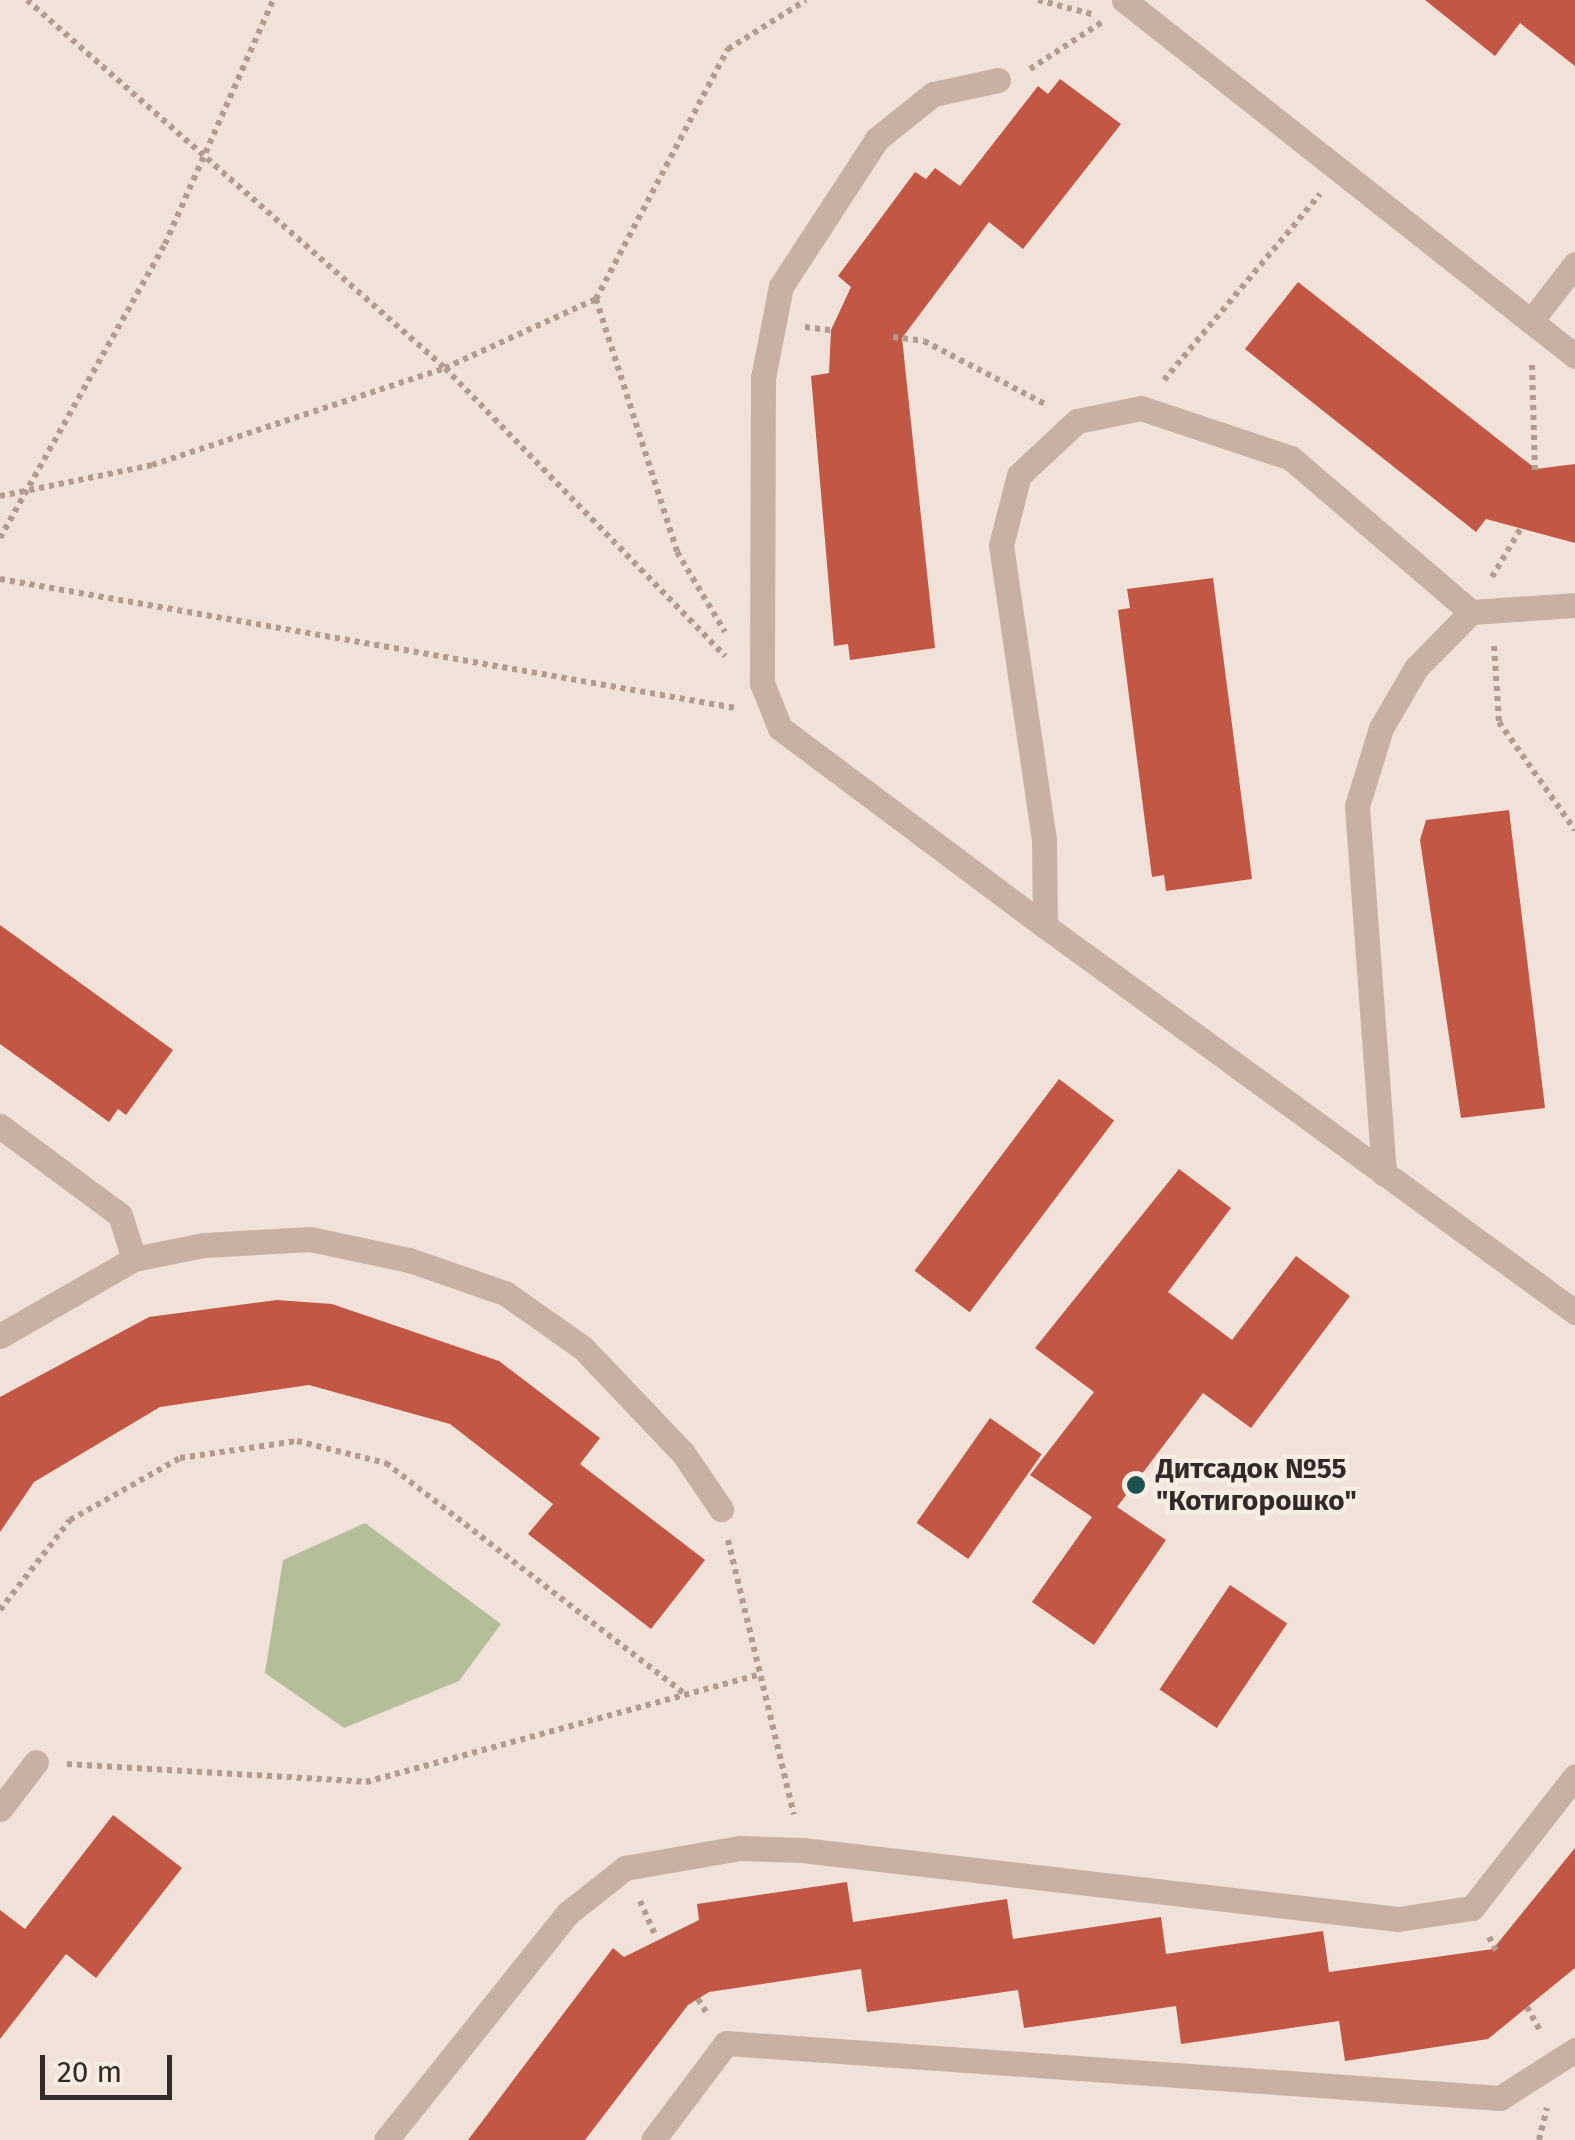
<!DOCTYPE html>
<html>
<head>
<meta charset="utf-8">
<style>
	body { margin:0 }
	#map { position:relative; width:1575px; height:2140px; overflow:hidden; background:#f0e2d8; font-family:"Fira Sans",sans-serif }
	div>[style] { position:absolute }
	.green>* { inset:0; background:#b4be99 }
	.building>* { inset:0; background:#c15744; transform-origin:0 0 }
	.path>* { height:6px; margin-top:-3px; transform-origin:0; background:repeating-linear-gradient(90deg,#b29b8f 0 5px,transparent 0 10px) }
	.minor>* { height:25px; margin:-12.5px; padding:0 12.5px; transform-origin:12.5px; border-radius:12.5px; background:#c7b1a4 }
	.dots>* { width:28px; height:28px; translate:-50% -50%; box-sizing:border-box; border:5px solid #f8ede3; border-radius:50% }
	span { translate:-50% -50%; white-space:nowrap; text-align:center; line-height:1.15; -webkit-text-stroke:9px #f8ede3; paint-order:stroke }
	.poi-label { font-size:28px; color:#332926; font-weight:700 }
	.left { translate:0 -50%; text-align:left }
	.scale { position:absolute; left:40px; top:2055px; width:132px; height:45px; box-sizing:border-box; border:5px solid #332926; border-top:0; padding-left:12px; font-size:30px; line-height:35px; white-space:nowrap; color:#332926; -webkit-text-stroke:8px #f8ede3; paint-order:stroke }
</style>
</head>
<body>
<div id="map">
	<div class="green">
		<i style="clip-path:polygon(365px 1523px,501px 1624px,459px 1681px,344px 1728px,265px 1673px,283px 1560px)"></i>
	</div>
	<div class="building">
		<i style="clip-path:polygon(1425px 0,1575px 0,1575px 66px,1520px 23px,1495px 56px)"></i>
		<i style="clip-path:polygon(1060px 79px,1121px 124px,1023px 249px,989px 222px,902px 338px,935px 648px,850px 660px,848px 644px,834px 646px,811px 376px,829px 373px,831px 330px,851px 287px,838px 276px,915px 172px,926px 179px,935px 168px,960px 186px,1038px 86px,1048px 94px)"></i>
		<i style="clip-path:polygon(1298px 282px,1536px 469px,1575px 464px,1575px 543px,1486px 519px,1476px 532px,1245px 349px)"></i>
		<i style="clip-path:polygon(1213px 578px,1252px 879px,1166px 891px,1164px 875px,1152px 877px,1118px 610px,1130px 608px,1127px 589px)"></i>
		<i style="clip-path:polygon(1509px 810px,1545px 1108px,1461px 1118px,1420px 840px,1426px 820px)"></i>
		<i style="clip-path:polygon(0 925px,173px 1050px,126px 1115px,118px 1109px,109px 1122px,0 1044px)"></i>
		<i style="left:1059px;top:1079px;width:69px;height:240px;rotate:37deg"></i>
		<i style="clip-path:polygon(1179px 1169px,1231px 1208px,1168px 1292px,1232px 1340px,1296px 1256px,1350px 1296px,1251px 1428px,1203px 1393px,1117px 1507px,1166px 1540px,1094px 1645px,1032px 1602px,1092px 1517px,1030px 1475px,1094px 1392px,1035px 1348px)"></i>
		<i style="clip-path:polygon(277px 1300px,332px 1304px,499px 1361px,600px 1438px,580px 1464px,705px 1560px,651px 1629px,528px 1534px,553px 1504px,450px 1424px,309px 1385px,160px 1407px,34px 1482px,0 1532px,0 1397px,149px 1317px)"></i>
		<i style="left:990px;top:1418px;width:63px;height:128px;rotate:35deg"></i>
		<i style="left:1230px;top:1585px;width:69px;height:126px;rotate:34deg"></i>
		<i style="clip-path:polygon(113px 1815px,182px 1868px,96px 1978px,66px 1954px,0 2039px,0 1910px,25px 1929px)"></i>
		<i style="clip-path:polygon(1575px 1848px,1575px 1968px,1488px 2039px,1345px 2061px,1339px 2021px,1181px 2044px,1176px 2006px,1024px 2028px,1018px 1990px,867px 2012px,861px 1969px,709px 1992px,688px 2005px,585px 2140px,468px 2140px,613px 1948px,624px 1957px,699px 1920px,697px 1904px,847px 1882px,853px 1922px,1007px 1899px,1013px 1939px,1161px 1917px,1166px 1954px,1323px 1931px,1329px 1972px,1493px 1949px)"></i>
	</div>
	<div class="path">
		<i style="left:27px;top:0;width:557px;rotate:41.36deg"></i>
		<i style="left:445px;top:368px;width:402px;rotate:45.8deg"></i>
		<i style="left:1038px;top:0;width:59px;rotate:14.7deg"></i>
		<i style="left:1030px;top:69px;width:86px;rotate:-33.1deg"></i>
		<i style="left:596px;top:299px;width:283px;rotate:-62.2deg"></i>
		<i style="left:728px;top:49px;width:92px;rotate:-32.1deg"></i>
		<i style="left:805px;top:327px;width:26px;rotate:7deg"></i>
		<i style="left:893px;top:337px;width:31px;rotate:7deg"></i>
		<i style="left:924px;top:341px;width:136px;rotate:27.5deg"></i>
		<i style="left:1532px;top:365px;width:108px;rotate:88.4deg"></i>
		<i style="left:1164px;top:380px;width:243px;rotate:-50deg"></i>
		<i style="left:0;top:496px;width:155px;rotate:-11.5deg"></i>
		<i style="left:152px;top:465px;width:309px;rotate:-18.3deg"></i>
		<i style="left:445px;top:368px;width:166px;rotate:-24.6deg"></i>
		<i style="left:596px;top:299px;width:266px;rotate:72.2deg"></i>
		<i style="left:677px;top:552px;width:93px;rotate:59deg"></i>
		<i style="left:0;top:538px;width:337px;rotate:-60.7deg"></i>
		<i style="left:165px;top:244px;width:267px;rotate:-66.1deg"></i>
		<i style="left:1492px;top:577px;width:57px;rotate:-59.4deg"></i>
		<i style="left:0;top:579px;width:747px;rotate:9.94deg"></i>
		<i style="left:1494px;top:646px;width:76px;rotate:86.2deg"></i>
		<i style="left:1499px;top:722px;width:132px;rotate:54.9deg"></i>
		<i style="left:728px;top:1540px;width:282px;rotate:76.5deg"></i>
		<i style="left:0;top:1610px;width:114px;rotate:-52.1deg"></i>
		<i style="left:70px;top:1520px;width:126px;rotate:-29.4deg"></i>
		<i style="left:180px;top:1458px;width:118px;rotate:-8.3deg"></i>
		<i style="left:297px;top:1441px;width:92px;rotate:13.9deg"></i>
		<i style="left:386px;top:1463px;width:378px;rotate:37.7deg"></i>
		<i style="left:67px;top:1764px;width:300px;rotate:3.4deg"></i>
		<i style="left:366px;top:1782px;width:409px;rotate:-15.3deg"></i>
		<i style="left:640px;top:1901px;width:37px;rotate:66deg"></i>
		<i style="left:1489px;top:1937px;width:19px;rotate:62deg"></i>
		<i style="left:698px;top:1999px;width:19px;rotate:58deg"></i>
		<i style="left:1527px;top:2007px;width:29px;rotate:61deg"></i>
		<i style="left:1539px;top:2140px;width:33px;rotate:-76deg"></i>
	</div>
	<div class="minor">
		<i style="left:1124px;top:0;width:575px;rotate:38.29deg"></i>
		<i style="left:998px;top:80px;width:66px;rotate:167.8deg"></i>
		<i style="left:933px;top:94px;width:72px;rotate:141.2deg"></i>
		<i style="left:877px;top:139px;width:176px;rotate:123.1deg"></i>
		<i style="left:781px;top:286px;width:94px;rotate:101.1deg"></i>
		<i style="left:763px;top:378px;width:305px;rotate:90.2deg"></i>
		<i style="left:762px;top:683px;width:48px;rotate:68.2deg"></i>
		<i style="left:780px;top:728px;width:331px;rotate:36.8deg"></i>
		<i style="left:1531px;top:321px;width:72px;rotate:-52.3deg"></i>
		<i style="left:1575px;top:605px;width:104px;rotate:176.1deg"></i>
		<i style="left:1471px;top:612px;width:237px;rotate:-139.5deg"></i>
		<i style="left:1291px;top:458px;width:158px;rotate:-161.6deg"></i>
		<i style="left:1141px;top:408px;width:65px;rotate:168.5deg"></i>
		<i style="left:1077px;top:421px;width:79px;rotate:137deg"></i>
		<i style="left:1019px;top:475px;width:72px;rotate:104.4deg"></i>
		<i style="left:1001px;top:545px;width:299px;rotate:81.7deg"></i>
		<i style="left:1044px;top:841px;width:85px;rotate:89.3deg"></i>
		<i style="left:1045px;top:926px;width:656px;rotate:36.07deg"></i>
		<i style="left:0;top:1126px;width:149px;rotate:36.6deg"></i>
		<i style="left:120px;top:1215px;width:46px;rotate:72.3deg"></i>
		<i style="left:1384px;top:1174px;width:369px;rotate:-94.2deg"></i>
		<i style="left:1357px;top:806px;width:82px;rotate:-72.9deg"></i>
		<i style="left:1381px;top:728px;width:69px;rotate:-59.7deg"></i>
		<i style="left:1416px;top:668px;width:78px;rotate:-45.5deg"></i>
		<i style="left:0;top:1336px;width:155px;rotate:-29.9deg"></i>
		<i style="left:134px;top:1259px;width:71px;rotate:-11.3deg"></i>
		<i style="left:204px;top:1245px;width:106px;rotate:-3.2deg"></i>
		<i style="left:310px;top:1239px;width:101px;rotate:12deg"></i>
		<i style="left:409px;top:1260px;width:102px;rotate:19deg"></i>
		<i style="left:505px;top:1293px;width:95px;rotate:35.2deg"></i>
		<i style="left:583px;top:1348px;width:145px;rotate:46.4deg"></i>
		<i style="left:683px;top:1453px;width:68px;rotate:55.8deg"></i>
		<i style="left:0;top:1809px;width:59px;rotate:-52.5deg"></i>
		<i style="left:386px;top:2140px;width:291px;rotate:-51.3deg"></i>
		<i style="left:568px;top:1913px;width:73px;rotate:-38.3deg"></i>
		<i style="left:625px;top:1868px;width:117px;rotate:-9.9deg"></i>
		<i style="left:740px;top:1848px;width:62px;rotate:1.8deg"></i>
		<i style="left:802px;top:1850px;width:600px;rotate:6.6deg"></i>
		<i style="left:1398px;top:1919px;width:75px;rotate:-8.5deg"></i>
		<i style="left:1472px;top:1908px;width:167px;rotate:-52deg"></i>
		<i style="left:653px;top:2140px;width:121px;rotate:-53deg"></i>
		<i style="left:726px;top:2043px;width:776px;rotate:4.06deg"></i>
		<i style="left:1500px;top:2098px;width:89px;rotate:-32.6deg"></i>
	</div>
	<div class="dots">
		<i style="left:1136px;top:1485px;background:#1d5251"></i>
	</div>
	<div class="poi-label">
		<span class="left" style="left:1156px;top:1485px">Дитсадок №55<br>"Котигорошко"</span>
	</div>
	<div class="scale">20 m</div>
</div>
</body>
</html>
